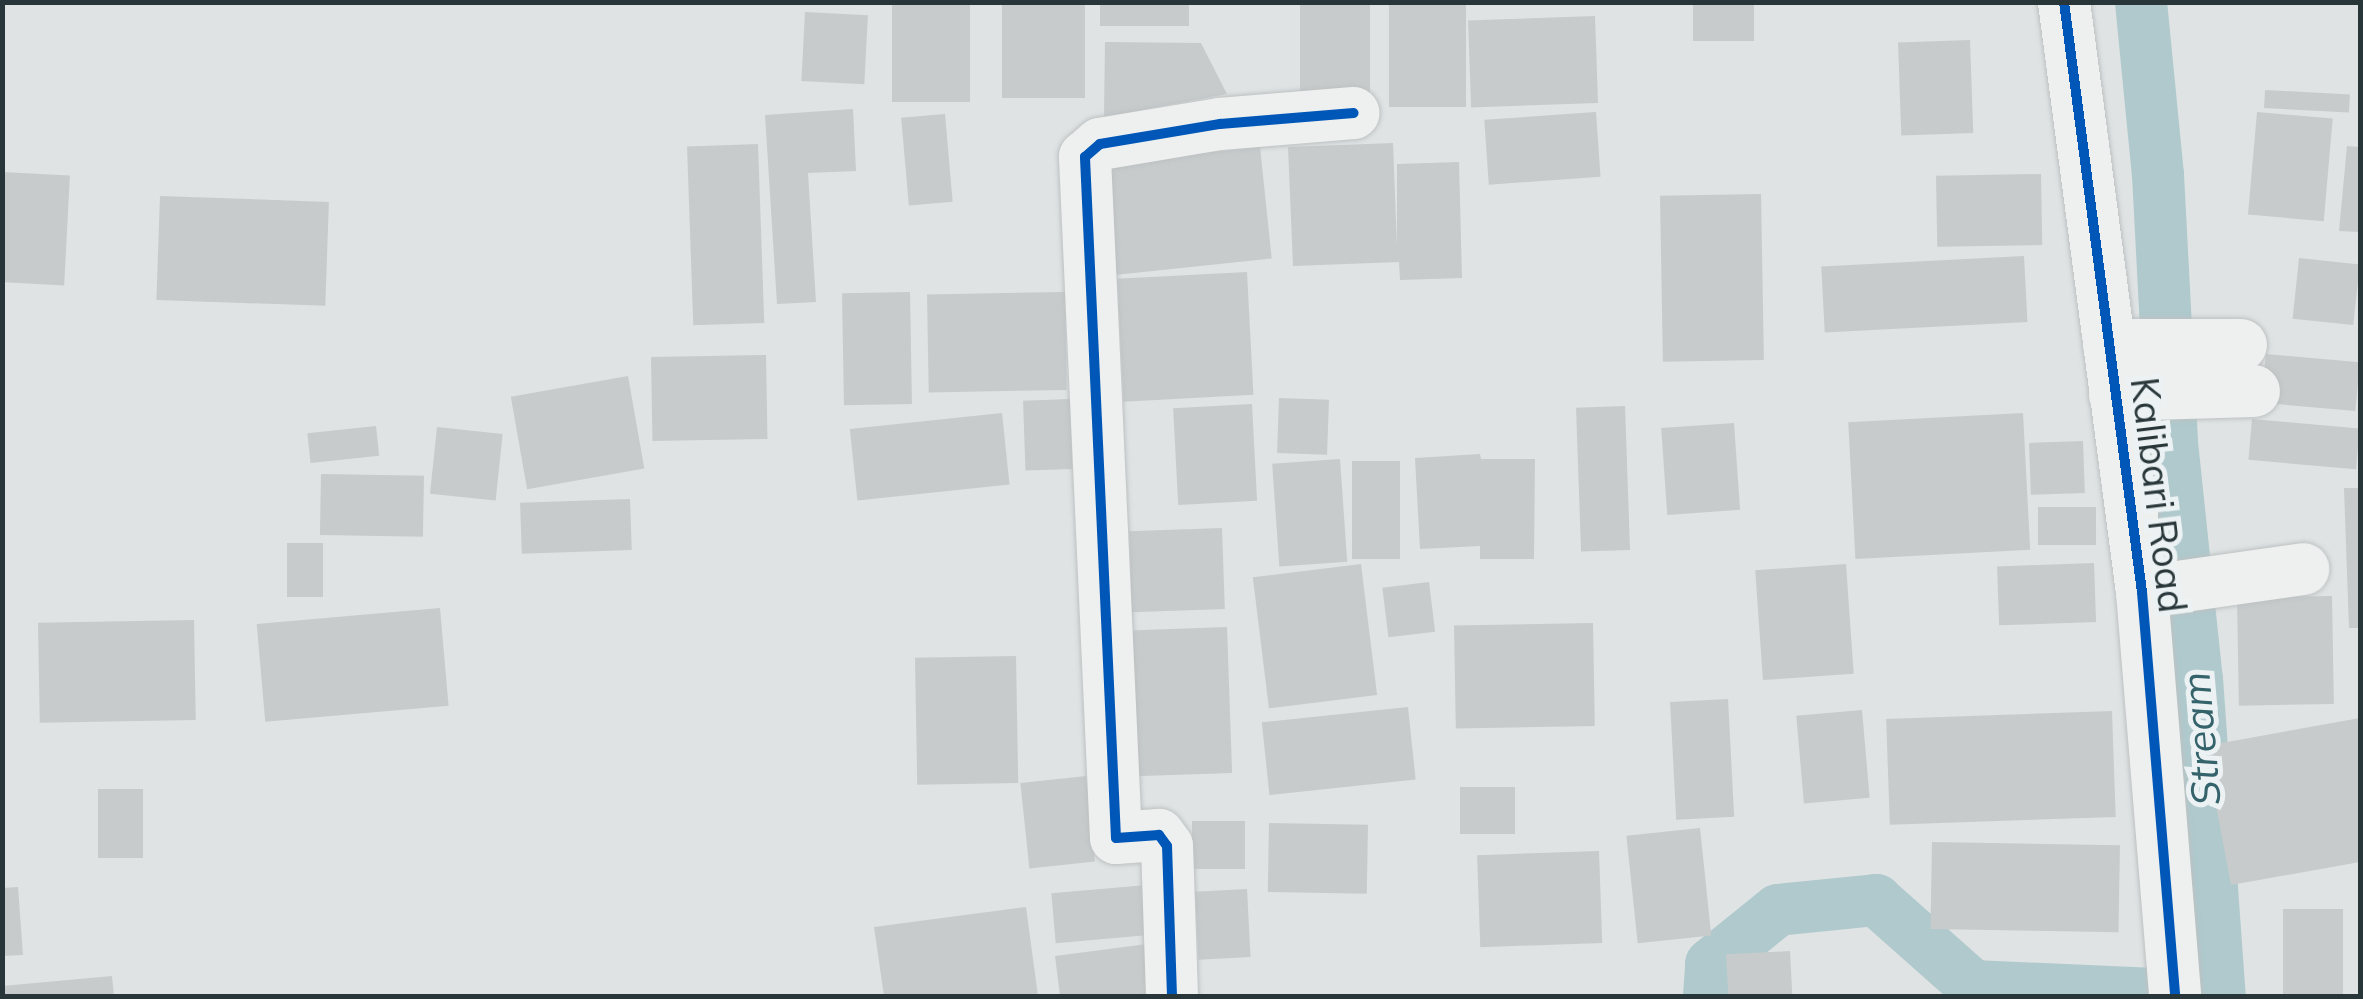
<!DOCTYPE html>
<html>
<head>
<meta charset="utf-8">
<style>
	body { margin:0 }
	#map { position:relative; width:2363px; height:999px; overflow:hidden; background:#dfe3e3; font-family:Mulish,sans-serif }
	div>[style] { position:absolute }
	.canal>* { height:52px; margin:-26px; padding:0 26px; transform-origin:26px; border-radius:26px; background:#afc9cd }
	.building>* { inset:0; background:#c7cbcb; transform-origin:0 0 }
	.roads { filter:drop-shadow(0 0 2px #bdc1c1) drop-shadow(0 0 2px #bdc1c1) }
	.minor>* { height:52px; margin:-26px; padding:0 26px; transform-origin:26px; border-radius:26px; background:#eef0f0 }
	.cycleway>* { height:10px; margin:-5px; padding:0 5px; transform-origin:5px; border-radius:5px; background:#0057b8 }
	span { translate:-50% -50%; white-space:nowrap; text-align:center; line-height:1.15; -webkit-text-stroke:10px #ecf2f3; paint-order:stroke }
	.street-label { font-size:38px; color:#28363a }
	.water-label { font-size:40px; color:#35636b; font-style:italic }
	.frame { position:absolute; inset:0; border:5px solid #28363a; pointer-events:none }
</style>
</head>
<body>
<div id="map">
	<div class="canal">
		<i style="left:2141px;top:2px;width:174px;rotate:84.4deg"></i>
		<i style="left:2158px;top:175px;width:268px;rotate:87deg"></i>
		<i style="left:2172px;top:443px;width:237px;rotate:84deg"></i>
		<i style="left:2197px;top:679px;width:318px;rotate:85.9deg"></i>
		<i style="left:1709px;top:996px;width:32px;rotate:-86deg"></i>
		<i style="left:1711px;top:964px;width:86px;rotate:-38.9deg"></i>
		<i style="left:1778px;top:910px;width:99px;rotate:-5.8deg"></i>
		<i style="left:1876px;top:900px;width:130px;rotate:41.6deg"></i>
		<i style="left:1973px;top:986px;width:227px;rotate:2.5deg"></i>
	</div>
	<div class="building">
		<i style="left:892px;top:2px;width:78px;height:100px"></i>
		<i style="left:1002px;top:2px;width:83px;height:96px"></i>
		<i style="left:1100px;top:2px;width:89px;height:24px"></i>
		<i style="left:1300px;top:2px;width:70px;height:99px"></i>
		<i style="left:1389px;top:2px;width:77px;height:105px"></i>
		<i style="left:1693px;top:2px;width:61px;height:39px"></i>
		<i style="left:805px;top:12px;width:63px;height:69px;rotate:3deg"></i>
		<i style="left:1595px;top:16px;width:87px;height:127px;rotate:88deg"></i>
		<i style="left:1970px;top:40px;width:93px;height:72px;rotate:88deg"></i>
		<i style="clip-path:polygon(1105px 42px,1201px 43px,1227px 94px,1104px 117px)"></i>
		<i style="left:2265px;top:90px;width:85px;height:18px;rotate:3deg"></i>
		<i style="clip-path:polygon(853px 109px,856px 171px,808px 173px,816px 302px,777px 304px,765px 115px)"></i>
		<i style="left:1596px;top:112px;width:65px;height:112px;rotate:86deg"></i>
		<i style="left:2257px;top:112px;width:76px;height:103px;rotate:5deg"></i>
		<i style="left:945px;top:114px;width:88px;height:44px;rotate:85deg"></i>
		<i style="clip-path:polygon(1393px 143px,1397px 247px,1397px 164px,1459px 162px,1462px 278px,1400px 280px,1399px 262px,1293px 266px,1288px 147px)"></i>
		<i style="left:758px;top:144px;width:179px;height:71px;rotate:88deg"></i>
		<i style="clip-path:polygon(2347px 146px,2360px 147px,2360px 232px,2339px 231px)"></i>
		<i style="left:1260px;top:147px;width:112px;height:170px;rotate:84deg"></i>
		<i style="left:2px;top:172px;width:68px;height:110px;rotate:3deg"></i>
		<i style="left:2041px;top:174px;width:71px;height:105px;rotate:89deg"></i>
		<i style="left:1761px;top:194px;width:166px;height:101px;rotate:89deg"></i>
		<i style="left:160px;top:196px;width:169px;height:104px;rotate:2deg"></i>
		<i style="left:2024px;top:256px;width:66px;height:203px;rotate:87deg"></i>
		<i style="left:2299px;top:258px;width:61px;height:61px;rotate:6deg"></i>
		<i style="left:1247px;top:272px;width:123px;height:130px;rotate:87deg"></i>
		<i style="left:910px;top:292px;width:112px;height:68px;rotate:89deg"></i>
		<i style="left:1065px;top:292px;width:98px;height:138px;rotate:89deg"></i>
		<i style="left:2266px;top:354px;width:94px;height:49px;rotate:5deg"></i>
		<i style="left:766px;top:355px;width:84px;height:115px;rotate:89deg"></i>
		<i style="left:628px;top:376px;width:94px;height:119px;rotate:80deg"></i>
		<i style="left:1279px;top:398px;width:50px;height:55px;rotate:2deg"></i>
		<i style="left:1070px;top:399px;width:70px;height:47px;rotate:88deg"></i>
		<i style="left:1252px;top:404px;width:97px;height:79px;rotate:87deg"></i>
		<i style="left:1625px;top:406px;width:144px;height:49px;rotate:88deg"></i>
		<i style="left:1002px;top:413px;width:72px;height:153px;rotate:84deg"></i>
		<i style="left:2023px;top:413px;width:137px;height:175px;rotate:87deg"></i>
		<i style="left:2252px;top:419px;width:108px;height:41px;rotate:5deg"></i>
		<i style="left:1734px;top:423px;width:87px;height:73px;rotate:86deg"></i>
		<i style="left:376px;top:426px;width:30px;height:69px;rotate:84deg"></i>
		<i style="left:437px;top:427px;width:66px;height:67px;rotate:6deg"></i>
		<i style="left:2083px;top:441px;width:52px;height:54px;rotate:88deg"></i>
		<i style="clip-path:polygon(1480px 454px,1481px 459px,1535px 459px,1534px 559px,1480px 559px,1480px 546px,1420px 549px,1415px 458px)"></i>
		<i style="left:1340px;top:459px;width:103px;height:68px;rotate:86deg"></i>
		<i style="left:1352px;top:461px;width:48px;height:98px"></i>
		<i style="left:321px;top:474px;width:103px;height:61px;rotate:1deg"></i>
		<i style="clip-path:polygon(2344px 488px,2360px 488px,2360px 628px,2349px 628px)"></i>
		<i style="left:630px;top:499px;width:51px;height:110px;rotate:88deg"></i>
		<i style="left:2096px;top:507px;width:38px;height:58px;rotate:90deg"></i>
		<i style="left:1222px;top:528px;width:81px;height:93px;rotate:88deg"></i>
		<i style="left:287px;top:543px;width:36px;height:54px"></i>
		<i style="left:2094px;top:563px;width:59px;height:97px;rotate:88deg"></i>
		<i style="left:1361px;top:564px;width:132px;height:109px;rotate:83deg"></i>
		<i style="left:1846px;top:564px;width:110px;height:91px;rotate:86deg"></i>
		<i style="left:1429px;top:582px;width:50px;height:47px;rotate:83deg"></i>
		<i style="left:2332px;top:596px;width:108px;height:95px;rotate:89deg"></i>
		<i style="left:440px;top:608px;width:98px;height:184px;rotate:85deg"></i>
		<i style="left:194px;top:620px;width:100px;height:156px;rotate:89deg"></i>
		<i style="left:1593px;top:623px;width:103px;height:139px;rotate:89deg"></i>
		<i style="left:1227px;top:627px;width:146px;height:98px;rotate:88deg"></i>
		<i style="left:1016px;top:656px;width:127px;height:101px;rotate:89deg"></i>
		<i style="left:1728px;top:699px;width:118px;height:58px;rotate:87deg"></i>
		<i style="left:1408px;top:707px;width:73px;height:147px;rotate:84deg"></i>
		<i style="left:1862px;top:710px;width:88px;height:66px;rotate:85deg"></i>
		<i style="left:2112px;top:711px;width:106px;height:226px;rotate:88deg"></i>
		<i style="clip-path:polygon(2360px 718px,2360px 862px,2231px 885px,2205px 746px)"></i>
		<i style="left:1086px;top:776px;width:86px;height:66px;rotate:84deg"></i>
		<i style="left:1460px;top:787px;width:55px;height:47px"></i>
		<i style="left:98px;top:789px;width:45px;height:69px"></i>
		<i style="left:1192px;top:821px;width:53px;height:48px"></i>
		<i style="left:1269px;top:823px;width:99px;height:69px;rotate:1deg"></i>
		<i style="left:1700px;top:828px;width:108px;height:74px;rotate:84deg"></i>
		<i style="left:1932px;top:842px;width:188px;height:87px;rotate:1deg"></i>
		<i style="left:1599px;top:851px;width:92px;height:122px;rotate:88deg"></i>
		<i style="left:1147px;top:885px;width:50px;height:96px;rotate:85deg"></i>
		<i style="clip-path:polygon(18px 887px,23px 955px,2px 956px,2px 888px)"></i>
		<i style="left:1247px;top:889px;width:68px;height:52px;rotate:87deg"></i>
		<i style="clip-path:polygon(1026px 907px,1038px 996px,884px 996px,874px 927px)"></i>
		<i style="left:2283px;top:909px;width:60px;height:87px"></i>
		<i style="clip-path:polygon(1147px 944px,1153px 996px,1060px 996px,1055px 956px)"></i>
		<i style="left:1790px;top:951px;width:45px;height:64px;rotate:87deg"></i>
		<i style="clip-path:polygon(112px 976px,114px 996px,2px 996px,2px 986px)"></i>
	</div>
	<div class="roads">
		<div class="minor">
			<i style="left:2064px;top:2px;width:595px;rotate:82.47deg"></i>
			<i style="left:2142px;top:592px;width:405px;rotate:85.3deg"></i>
			<i style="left:2109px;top:345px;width:132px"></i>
			<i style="left:2115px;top:395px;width:139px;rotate:-1.6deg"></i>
			<i style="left:2142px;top:592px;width:163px;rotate:-8.1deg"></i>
			<i style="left:1172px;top:996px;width:150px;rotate:-91.9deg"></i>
			<i style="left:1167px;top:846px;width:14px;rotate:-126deg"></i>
			<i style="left:1159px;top:835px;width:43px;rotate:176deg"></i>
			<i style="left:1116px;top:838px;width:682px;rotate:-92.61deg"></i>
			<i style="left:1085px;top:157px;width:20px;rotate:-41deg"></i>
			<i style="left:1100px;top:144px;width:122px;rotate:-9.5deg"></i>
			<i style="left:1220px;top:124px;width:134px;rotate:-4.7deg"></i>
		</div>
	</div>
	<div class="cycleway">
		<i style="left:2064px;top:2px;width:595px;rotate:82.47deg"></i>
		<i style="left:2142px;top:592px;width:405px;rotate:85.3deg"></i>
		<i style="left:1172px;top:996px;width:150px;rotate:-91.9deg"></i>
		<i style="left:1167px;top:846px;width:14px;rotate:-126deg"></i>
		<i style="left:1159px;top:835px;width:43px;rotate:176deg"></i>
		<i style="left:1116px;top:838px;width:682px;rotate:-92.61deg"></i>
		<i style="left:1085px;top:157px;width:20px;rotate:-41deg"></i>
		<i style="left:1100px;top:144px;width:122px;rotate:-9.5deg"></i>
		<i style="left:1220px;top:124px;width:134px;rotate:-4.7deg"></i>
	</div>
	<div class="street-label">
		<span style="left:2158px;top:495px;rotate:83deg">Kalibari Road</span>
	</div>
	<div class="water-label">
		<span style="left:2200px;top:739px;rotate:-95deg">Stream</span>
	</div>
	<div class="frame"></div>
</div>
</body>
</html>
